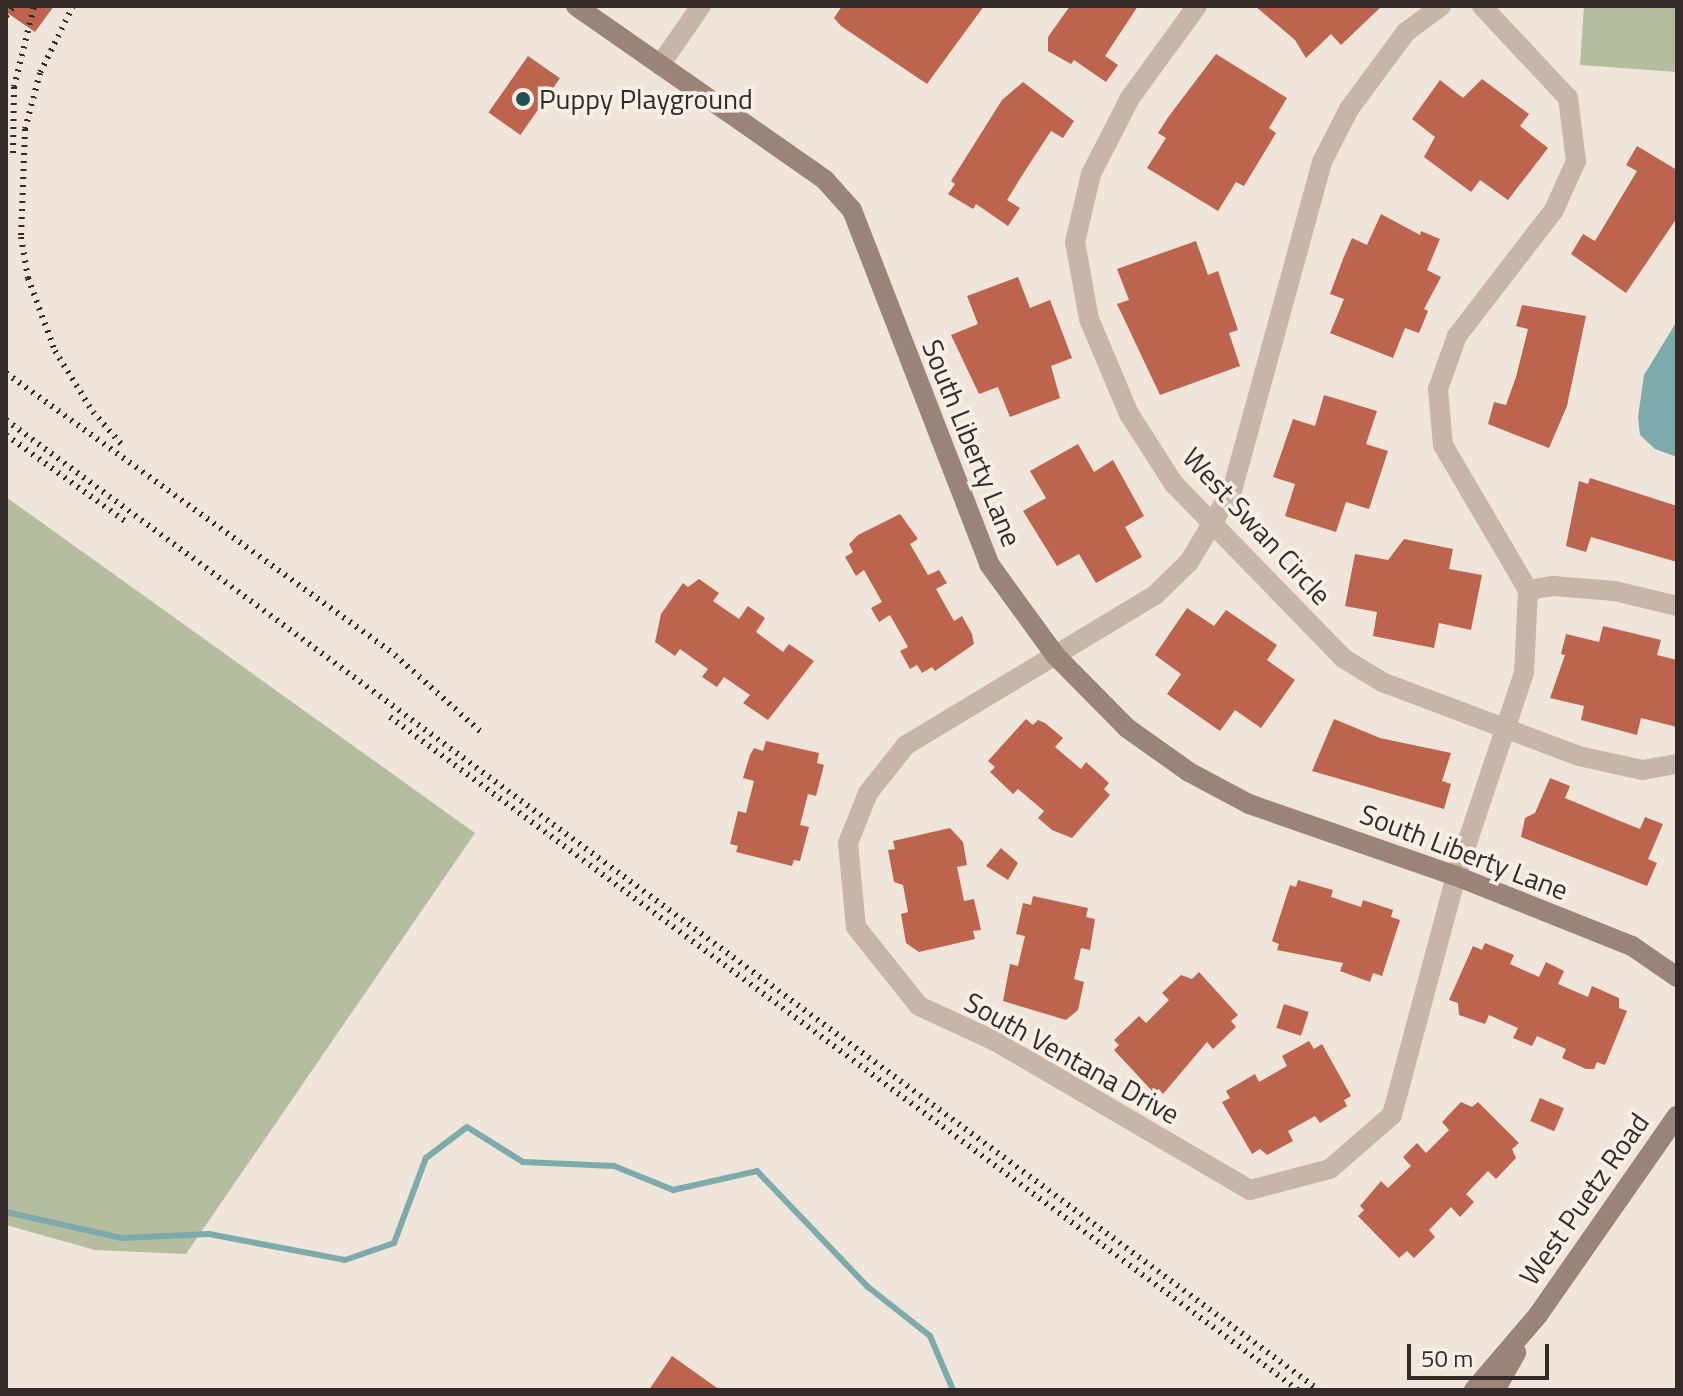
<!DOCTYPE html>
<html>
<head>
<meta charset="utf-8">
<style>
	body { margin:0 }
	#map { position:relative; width:1683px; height:1396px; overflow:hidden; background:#f0e5db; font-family:"Titillium Web",sans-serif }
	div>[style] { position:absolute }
	.green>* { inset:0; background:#b4bd9d }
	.water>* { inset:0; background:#7daaaa }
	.stream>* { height:6px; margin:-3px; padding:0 3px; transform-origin:3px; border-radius:3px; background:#7daaaa }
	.building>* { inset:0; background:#bc644d; transform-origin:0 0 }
	.street>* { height:20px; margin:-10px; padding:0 10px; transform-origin:10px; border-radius:10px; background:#c7b5a8 }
	.secondary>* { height:20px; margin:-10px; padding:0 10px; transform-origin:10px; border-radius:10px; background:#9a847a }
	.rail>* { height:6px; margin-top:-3px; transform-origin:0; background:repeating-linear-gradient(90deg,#342b28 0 2px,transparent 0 8px) }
	.dots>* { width:22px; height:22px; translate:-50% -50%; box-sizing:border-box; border:4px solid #f8f0e7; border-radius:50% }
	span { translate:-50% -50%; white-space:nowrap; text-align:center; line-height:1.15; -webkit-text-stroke:7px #f8f0e7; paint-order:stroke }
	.poi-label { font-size:28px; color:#342b28 }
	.left { translate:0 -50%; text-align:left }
	.street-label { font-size:28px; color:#342b28 }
	.frame { position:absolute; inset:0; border:8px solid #342b28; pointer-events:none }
	.scale { position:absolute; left:1407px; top:1344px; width:142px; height:36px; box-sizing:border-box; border:4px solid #342b28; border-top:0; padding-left:10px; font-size:24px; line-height:28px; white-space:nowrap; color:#342b28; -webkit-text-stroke:6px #f8f0e7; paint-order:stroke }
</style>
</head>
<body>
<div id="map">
	<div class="green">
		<i style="clip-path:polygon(1584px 6px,1677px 6px,1677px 72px,1580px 65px)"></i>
		<i style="clip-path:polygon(6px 497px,475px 833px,186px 1254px,95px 1250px,6px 1225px)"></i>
	</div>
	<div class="water">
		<i style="clip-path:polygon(1677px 321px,1677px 457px,1655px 449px,1640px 435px,1638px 417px,1644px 375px)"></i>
	</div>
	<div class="stream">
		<i style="left:6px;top:1212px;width:118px;rotate:12.7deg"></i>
		<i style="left:121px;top:1238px;width:88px;rotate:-2.6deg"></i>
		<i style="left:209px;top:1234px;width:138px;rotate:10.8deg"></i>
		<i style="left:345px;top:1260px;width:52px;rotate:-19.1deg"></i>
		<i style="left:394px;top:1243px;width:91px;rotate:-69.4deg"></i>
		<i style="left:426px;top:1158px;width:51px;rotate:-37.1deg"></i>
		<i style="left:467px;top:1127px;width:66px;rotate:32deg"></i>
		<i style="left:523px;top:1162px;width:91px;rotate:2.5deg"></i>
		<i style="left:614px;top:1166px;width:64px;rotate:22.1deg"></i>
		<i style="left:673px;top:1190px;width:86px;rotate:-12.7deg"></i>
		<i style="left:757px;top:1171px;width:161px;rotate:46.3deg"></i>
		<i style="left:868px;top:1287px;width:79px;rotate:38.3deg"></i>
		<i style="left:930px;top:1336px;width:59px;rotate:66.9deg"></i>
	</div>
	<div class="building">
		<i style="clip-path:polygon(6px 6px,54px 6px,35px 32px,6px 12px)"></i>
		<i style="clip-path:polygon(842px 6px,984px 6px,927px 84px,841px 26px,834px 18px)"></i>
		<i style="clip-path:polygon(1070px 6px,1138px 6px,1105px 56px,1118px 65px,1106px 82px,1074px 60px,1071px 64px,1048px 51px,1048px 37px)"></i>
		<i style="clip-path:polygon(1255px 6px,1382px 6px,1341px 45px,1331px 34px,1306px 58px,1295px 40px)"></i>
		<i style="clip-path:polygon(1216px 54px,1287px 98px,1269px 128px,1276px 133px,1244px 186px,1236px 182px,1218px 211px,1147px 168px,1166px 138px,1158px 133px,1169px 116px)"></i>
		<i style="left:528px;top:56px;width:39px;height:69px;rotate:35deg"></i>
		<i style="clip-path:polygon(1482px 79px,1529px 114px,1520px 126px,1548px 148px,1508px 200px,1480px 180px,1471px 192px,1424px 157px,1435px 137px,1412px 119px,1440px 80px,1463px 98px)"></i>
		<i style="clip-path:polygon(1023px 82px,1074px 121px,1063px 138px,1051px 131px,1023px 174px,1007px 200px,1020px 208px,1008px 226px,976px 204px,973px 209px,948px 194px,955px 184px,951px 181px,1002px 100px)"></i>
		<i style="clip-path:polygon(1637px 146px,1677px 170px,1677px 218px,1626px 293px,1571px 254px,1583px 234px,1595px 241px,1637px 171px,1626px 165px)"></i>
		<i style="clip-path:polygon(1381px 214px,1420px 235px,1421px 231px,1440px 239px,1427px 270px,1441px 277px,1424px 309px,1428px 311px,1419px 333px,1405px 328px,1393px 358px,1330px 333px,1344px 299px,1330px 294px,1343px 259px,1352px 238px,1367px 245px)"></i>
		<i style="clip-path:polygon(1196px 241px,1208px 275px,1218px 271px,1225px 292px,1238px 330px,1229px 333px,1240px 366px,1160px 395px,1117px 304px,1129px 300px,1117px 269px)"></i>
		<i style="clip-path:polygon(1018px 277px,1030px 308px,1050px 300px,1072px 358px,1051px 366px,1060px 398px,1010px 417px,998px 387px,979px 394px,951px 335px,978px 324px,967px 296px)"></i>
		<i style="clip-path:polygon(1522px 305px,1586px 316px,1567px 406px,1549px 448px,1488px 424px,1494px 402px,1506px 405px,1516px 377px,1528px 329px,1516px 326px)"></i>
		<i style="clip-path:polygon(1324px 395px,1377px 411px,1366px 444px,1388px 451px,1369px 509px,1346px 502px,1336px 532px,1285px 516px,1295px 484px,1273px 477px,1293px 419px,1315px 426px)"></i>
		<i style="clip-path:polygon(1078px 444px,1094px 472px,1113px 460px,1144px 516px,1125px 527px,1142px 557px,1096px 583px,1079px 554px,1057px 566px,1023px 511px,1046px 498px,1030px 471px)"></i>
		<i style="clip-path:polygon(1590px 478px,1677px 506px,1677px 562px,1591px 537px,1586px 552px,1566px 546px,1579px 481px,1588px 484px)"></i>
		<i style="clip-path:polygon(900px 514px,918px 539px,910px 544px,928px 575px,939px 570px,947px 583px,936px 589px,954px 621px,962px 616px,972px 634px,974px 644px,935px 671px,932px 667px,922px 673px,917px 665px,910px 669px,900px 651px,908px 647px,890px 615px,879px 622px,871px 608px,882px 602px,864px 570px,856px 576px,845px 557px,853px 552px,849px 544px,858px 535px)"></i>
		<i style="clip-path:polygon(1404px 539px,1453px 549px,1449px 569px,1482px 575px,1471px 630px,1439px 623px,1434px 648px,1373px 636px,1377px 612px,1345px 606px,1355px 554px,1388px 560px)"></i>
		<i style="clip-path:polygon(699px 579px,719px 593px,713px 601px,739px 619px,748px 606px,765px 618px,756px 632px,783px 652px,789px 644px,814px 661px,768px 720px,743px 703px,750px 695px,724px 677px,717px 687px,702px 677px,708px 669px,680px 649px,675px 656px,655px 642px,661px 614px,683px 583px,688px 587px)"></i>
		<i style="clip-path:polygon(1187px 608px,1214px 626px,1226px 610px,1277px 645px,1267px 660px,1295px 680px,1261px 728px,1235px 710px,1220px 731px,1167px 694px,1181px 674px,1155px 655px)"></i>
		<i style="clip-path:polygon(1603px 626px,1661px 640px,1657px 655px,1677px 660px,1677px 727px,1641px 718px,1637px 735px,1581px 720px,1584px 706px,1550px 698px,1565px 655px,1561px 654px,1566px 634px,1599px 642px)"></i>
		<i style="clip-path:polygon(1026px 719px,1033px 725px,1038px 720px,1045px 723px,1063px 738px,1055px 747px,1081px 769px,1086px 762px,1109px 783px,1104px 789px,1110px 795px,1072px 838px,1052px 830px,1038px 818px,1044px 811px,1018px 789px,1013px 794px,990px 772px,995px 767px,988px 761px)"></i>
		<i style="clip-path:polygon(1334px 719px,1380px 738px,1451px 753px,1442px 781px,1451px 784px,1444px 809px,1312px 771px)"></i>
		<i style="clip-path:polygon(766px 741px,819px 753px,817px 763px,824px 765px,816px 796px,808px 794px,800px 825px,809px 827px,800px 861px,794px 860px,792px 866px,736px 852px,738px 846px,730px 844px,738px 811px,746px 813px,754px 781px,743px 778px,750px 755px,754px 748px,763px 751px)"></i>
		<i style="clip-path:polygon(1550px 778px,1570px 786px,1565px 798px,1615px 819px,1640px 829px,1645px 817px,1663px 824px,1648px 859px,1657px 863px,1647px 886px,1521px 837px,1525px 818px,1535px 813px)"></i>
		<i style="clip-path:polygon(950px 828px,963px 842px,967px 865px,957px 867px,964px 901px,974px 899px,981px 930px,973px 931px,975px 939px,919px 952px,906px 943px,901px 914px,908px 912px,903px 885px,894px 882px,888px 850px,895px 849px,893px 841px)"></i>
		<i style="clip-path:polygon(1001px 848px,1018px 863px,1008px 880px,986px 866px)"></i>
		<i style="clip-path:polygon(1298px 880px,1333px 890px,1331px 897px,1361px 907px,1363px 900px,1393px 910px,1391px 917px,1400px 920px,1382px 976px,1373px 973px,1370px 982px,1340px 971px,1343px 963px,1277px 950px,1279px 944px,1272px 941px,1290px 885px,1296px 887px)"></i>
		<i style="clip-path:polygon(1033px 896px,1088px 908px,1086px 917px,1095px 919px,1090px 950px,1081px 948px,1074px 979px,1084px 982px,1078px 1010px,1066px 1020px,1003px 1001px,1010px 964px,1018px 966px,1025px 936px,1016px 934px,1023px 903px,1031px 905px)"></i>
		<i style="clip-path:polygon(1485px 943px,1514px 955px,1510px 964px,1539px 977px,1546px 962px,1564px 971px,1558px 984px,1588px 997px,1592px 986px,1619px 998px,1619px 1008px,1627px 1011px,1605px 1065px,1597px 1062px,1594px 1069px,1586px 1069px,1562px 1058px,1566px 1049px,1537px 1036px,1532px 1046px,1513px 1038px,1518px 1028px,1489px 1015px,1485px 1024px,1459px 1015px,1458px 1003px,1449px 1000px,1473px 946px,1482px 950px)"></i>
		<i style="clip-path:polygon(1199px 972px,1238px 1015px,1231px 1021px,1236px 1027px,1213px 1049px,1207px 1042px,1163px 1094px,1159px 1089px,1154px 1093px,1114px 1050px,1119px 1045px,1114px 1040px,1139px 1016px,1146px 1023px,1169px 1000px,1162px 993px,1181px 975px,1192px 979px)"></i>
		<i style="left:1284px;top:1004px;width:26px;height:25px;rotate:18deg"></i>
		<i style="clip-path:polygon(1309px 1041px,1314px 1049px,1322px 1044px,1351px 1096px,1344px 1100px,1347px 1106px,1320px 1123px,1315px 1116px,1288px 1131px,1293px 1141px,1267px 1155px,1260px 1149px,1252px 1154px,1222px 1102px,1230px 1098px,1226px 1091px,1255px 1074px,1259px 1082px,1287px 1066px,1282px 1056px)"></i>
		<i style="left:1540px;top:1098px;width:26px;height:25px;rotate:23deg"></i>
		<i style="clip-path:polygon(1461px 1102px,1472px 1107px,1478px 1102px,1519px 1143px,1512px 1149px,1516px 1158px,1496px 1179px,1488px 1171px,1466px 1194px,1474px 1202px,1460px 1217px,1451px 1207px,1429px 1230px,1435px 1237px,1414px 1258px,1407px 1251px,1399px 1258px,1358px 1216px,1364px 1210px,1360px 1206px,1381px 1181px,1388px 1188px,1411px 1166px,1403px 1157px,1417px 1143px,1426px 1153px,1449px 1130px,1442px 1122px)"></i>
		<i style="clip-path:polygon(672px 1356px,720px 1390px,649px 1390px)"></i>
	</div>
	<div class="street">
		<i style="left:1197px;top:6px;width:114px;rotate:126.1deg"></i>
		<i style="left:1130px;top:98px;width:85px;rotate:117.2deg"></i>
		<i style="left:1091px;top:174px;width:70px;rotate:103.2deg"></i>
		<i style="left:1075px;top:242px;width:78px;rotate:79.7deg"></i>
		<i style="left:1089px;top:319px;width:103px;rotate:67.2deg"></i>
		<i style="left:1129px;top:414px;width:83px;rotate:57.3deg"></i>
		<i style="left:1174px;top:484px;width:243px;rotate:45.8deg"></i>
		<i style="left:1343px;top:658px;width:46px;rotate:31.6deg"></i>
		<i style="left:1382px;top:682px;width:210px;rotate:20.6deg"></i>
		<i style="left:1579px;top:756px;width:65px;rotate:12.5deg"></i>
		<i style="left:1642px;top:770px;width:36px;rotate:-10deg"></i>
		<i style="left:1441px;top:6px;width:44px;rotate:143.4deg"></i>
		<i style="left:1406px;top:32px;width:96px;rotate:126.5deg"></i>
		<i style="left:1349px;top:109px;width:59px;rotate:117deg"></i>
		<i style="left:1322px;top:162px;width:340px;rotate:105.3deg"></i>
		<i style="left:1232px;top:490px;width:84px;rotate:120.8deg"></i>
		<i style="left:1189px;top:562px;width:47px;rotate:135.9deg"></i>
		<i style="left:1155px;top:595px;width:291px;rotate:148.9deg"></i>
		<i style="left:906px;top:745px;width:61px;rotate:128.4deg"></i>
		<i style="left:868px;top:793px;width:54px;rotate:111.8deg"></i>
		<i style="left:848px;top:843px;width:84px;rotate:84.6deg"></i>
		<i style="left:856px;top:927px;width:101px;rotate:51.4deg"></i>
		<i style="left:919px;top:1006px;width:84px;rotate:24.7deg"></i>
		<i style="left:995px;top:1041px;width:295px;rotate:30.3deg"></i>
		<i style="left:1250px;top:1190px;width:83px;rotate:-14.7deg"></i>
		<i style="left:1330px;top:1169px;width:82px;rotate:-41.1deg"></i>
		<i style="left:1392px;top:1115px;width:247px;rotate:-75deg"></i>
		<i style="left:1456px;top:876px;width:214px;rotate:-71.5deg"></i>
		<i style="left:1524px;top:673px;width:83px;rotate:-87.2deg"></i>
		<i style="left:1528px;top:590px;width:168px;rotate:-120.4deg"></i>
		<i style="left:1443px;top:445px;width:56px;rotate:-95.1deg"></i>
		<i style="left:1438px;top:389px;width:56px;rotate:-70.3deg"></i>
		<i style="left:1457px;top:336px;width:159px;rotate:-52.4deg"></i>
		<i style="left:1554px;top:210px;width:54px;rotate:-65.8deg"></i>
		<i style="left:1576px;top:161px;width:64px;rotate:-97.2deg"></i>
		<i style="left:1568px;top:98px;width:126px;rotate:-133.1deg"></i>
		<i style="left:660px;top:65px;width:72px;rotate:-55.2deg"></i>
		<i style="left:1528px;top:590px;width:26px;rotate:-9deg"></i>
		<i style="left:1554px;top:586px;width:61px;rotate:4.7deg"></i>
		<i style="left:1615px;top:591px;width:64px;rotate:13.6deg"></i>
	</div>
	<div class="secondary">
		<i style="left:576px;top:6px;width:304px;rotate:34.9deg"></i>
		<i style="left:825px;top:180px;width:40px;rotate:48deg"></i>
		<i style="left:852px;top:210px;width:380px;rotate:68.8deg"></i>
		<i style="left:989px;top:564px;width:112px;rotate:54deg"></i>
		<i style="left:1055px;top:655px;width:103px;rotate:45.4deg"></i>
		<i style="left:1127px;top:728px;width:76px;rotate:35.4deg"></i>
		<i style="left:1189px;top:772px;width:68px;rotate:28.1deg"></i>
		<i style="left:1249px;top:804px;width:219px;rotate:19.2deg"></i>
		<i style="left:1456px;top:876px;width:189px;rotate:21.7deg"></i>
		<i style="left:1632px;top:946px;width:55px;rotate:34.6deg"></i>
		<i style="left:1474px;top:1390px;width:99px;rotate:-49.5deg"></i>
		<i style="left:1538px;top:1315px;width:243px;rotate:-55.1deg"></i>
		<i style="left:1495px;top:1390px;width:43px;rotate:-60.4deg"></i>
	</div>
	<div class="rail">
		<i style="left:73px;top:6px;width:75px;rotate:116.2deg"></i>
		<i style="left:40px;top:73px;width:58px;rotate:105deg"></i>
		<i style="left:25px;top:129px;width:108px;rotate:92.1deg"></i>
		<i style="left:21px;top:237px;width:42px;rotate:80.3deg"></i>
		<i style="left:28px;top:278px;width:78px;rotate:69.7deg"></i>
		<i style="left:55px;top:351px;width:72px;rotate:58.1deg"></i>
		<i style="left:93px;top:412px;width:45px;rotate:48.6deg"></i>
		<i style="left:6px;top:16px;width:13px;rotate:-51deg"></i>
		<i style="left:13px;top:153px;width:66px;rotate:-89.1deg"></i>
		<i style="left:14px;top:87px;width:83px;rotate:-76.1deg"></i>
		<i style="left:6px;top:373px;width:480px;rotate:35.9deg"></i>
		<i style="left:395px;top:655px;width:118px;rotate:41.9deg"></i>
		<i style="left:6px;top:420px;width:1632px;rotate:36.46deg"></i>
		<i style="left:6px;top:435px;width:152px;rotate:35.9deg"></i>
		<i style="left:390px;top:717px;width:1130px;rotate:36.55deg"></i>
	</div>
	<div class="dots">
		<i style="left:523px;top:99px;background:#215152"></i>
	</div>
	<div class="poi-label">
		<span class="left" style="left:539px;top:99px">Puppy Playground</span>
	</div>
	<div class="street-label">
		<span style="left:972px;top:443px;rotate:68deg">South Liberty Lane</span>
		<span style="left:1257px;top:526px;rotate:47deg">West Swan Circle</span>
		<span style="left:1464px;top:852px;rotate:21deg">South Liberty Lane</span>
		<span style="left:1072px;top:1058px;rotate:29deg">South Ventana Drive</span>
		<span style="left:1584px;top:1199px;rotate:-55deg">West Puetz Road</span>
	</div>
	<div class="frame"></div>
	<div class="scale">50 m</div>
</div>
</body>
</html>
